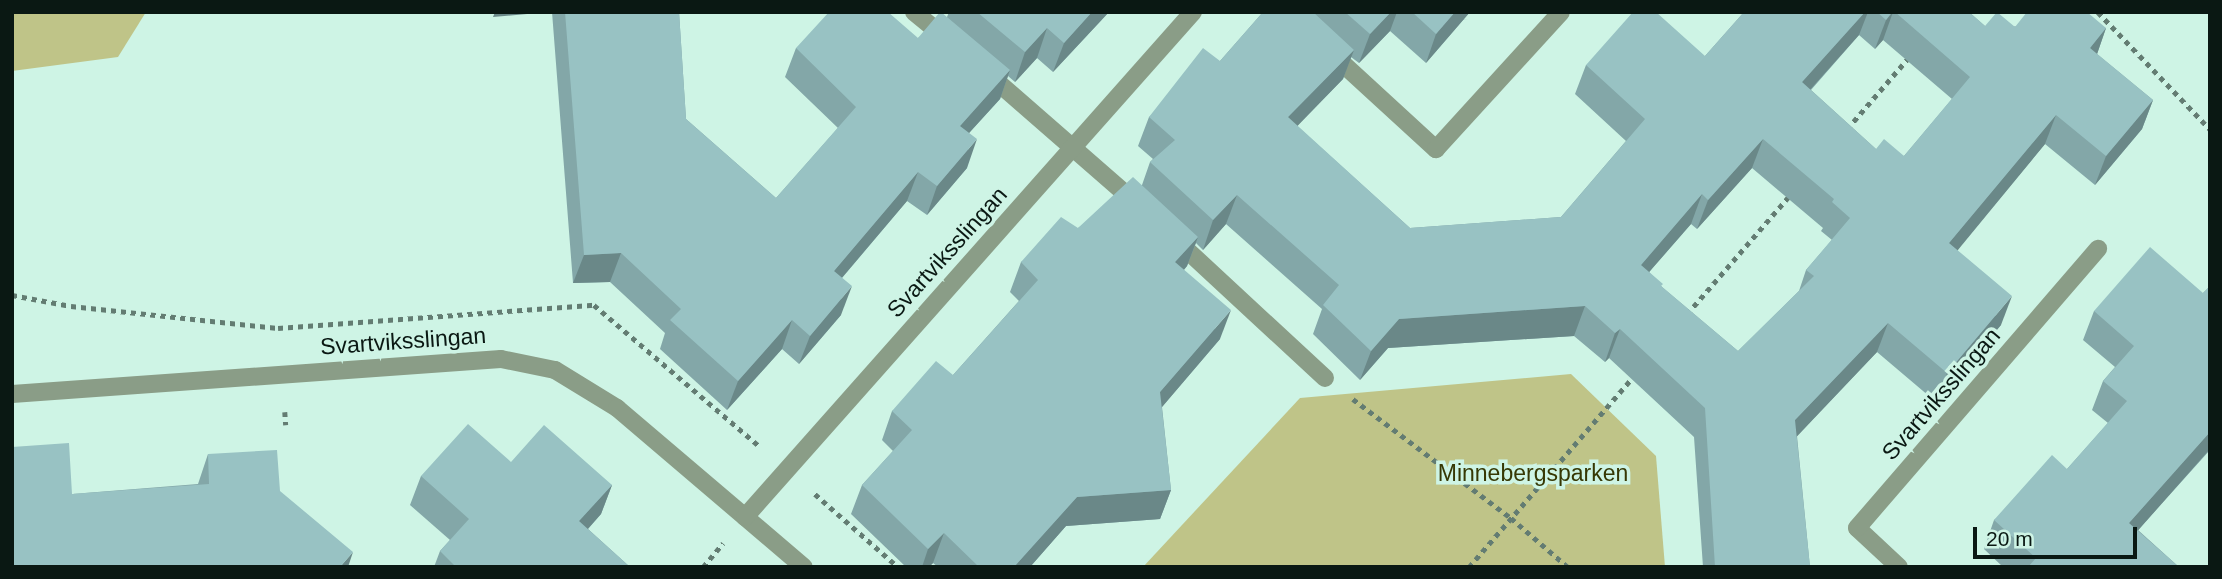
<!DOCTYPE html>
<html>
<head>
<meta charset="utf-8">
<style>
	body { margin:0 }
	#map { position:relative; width:2222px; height:579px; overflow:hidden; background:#cef4e5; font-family:Arial,sans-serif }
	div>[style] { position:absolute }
	.green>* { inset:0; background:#bfc488 }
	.path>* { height:4.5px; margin-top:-2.25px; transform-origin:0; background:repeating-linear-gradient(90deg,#637c72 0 5px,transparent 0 10px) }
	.minor>* { height:18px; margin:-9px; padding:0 9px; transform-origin:9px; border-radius:9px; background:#8a9d87 }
	.wall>* { inset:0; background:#83a7a8 }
	.shaded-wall>* { inset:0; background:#6a8888 }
	.building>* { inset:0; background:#98c2c3 }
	span { translate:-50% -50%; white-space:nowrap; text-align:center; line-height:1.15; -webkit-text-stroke:7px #cef4e5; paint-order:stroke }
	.street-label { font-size:23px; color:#0a1813 }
	.park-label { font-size:23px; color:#363804 }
	.frame { position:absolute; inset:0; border:14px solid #0a1813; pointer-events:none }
	.scale { position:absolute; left:1973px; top:527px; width:164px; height:32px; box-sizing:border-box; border:4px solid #0a1813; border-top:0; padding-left:9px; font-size:21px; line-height:24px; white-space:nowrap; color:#0a1813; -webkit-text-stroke:5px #cef4e5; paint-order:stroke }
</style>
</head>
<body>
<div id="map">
	<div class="green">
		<i style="clip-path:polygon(12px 12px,146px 12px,118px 57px,12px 71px)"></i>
		<i style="clip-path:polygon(1571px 374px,1656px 456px,1665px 567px,1143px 567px,1300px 398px)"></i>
	</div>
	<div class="path">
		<i style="left:2098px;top:12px;width:162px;rotate:46.3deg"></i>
		<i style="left:1847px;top:129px;width:96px;rotate:-49.2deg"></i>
		<i style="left:12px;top:295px;width:60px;rotate:10.6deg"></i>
		<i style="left:71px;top:306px;width:208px;rotate:6.1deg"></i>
		<i style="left:278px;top:328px;width:317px;rotate:-4.2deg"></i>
		<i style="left:594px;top:305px;width:216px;rotate:40.5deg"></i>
		<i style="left:1687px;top:314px;width:159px;rotate:-49.1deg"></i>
		<i style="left:1353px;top:399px;width:198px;rotate:37deg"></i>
		<i style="left:1511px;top:518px;width:75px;rotate:40.7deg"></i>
		<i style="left:285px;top:412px;width:13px;rotate:86deg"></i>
		<i style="left:815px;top:494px;width:111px;rotate:41.3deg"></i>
		<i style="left:703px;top:567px;width:31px;rotate:-50deg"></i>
		<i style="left:1469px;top:567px;width:251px;rotate:-49.2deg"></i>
	</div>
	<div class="minor">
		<i style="left:914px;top:12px;width:43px;rotate:39.3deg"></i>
		<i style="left:1330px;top:52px;width:144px;rotate:42.5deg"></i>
		<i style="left:1436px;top:149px;width:185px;rotate:-47.6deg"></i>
		<i style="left:987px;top:73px;width:199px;rotate:41.1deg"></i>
		<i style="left:1176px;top:240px;width:203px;rotate:42.8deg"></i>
		<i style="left:12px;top:394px;width:490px;rotate:-4.1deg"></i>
		<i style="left:501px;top:359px;width:55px;rotate:11.5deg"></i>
		<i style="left:555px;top:370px;width:73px;rotate:31.5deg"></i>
		<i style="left:617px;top:408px;width:245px;rotate:40.4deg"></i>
		<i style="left:745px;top:517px;width:675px;rotate:-48.42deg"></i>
		<i style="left:1899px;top:567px;width:57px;rotate:-137.1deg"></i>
		<i style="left:1857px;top:528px;width:369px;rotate:-49.2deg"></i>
	</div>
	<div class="wall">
		<i style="clip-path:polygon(552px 12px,679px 12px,686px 119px,776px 198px,838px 128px,785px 77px,796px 48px,918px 38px,947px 17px,949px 12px,1109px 12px,1053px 72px,1037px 58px,1015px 82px,1008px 76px,1000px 99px,969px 133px,967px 168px,927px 215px,907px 201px,842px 278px,841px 315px,799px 364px,782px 349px,727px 410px,660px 349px,665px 333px,610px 282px,573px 283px)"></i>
		<i style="clip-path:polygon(evenodd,1263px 12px,1470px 12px,1426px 63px,1390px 31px,1359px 63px,1351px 57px,1343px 79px,1297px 126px,1410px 228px,1561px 217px,1626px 141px,1575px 94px,1586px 65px,1705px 56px,1744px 12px,1969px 12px,1985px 26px,2106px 28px,2097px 54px,2153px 100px,2142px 129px,2095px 185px,2045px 144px,1957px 250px,2001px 325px,1936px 402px,1877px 352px,1797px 436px,1810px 567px,1703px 567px,1694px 437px,1609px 358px,1605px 362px,1574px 336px,1388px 348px,1360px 380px,1313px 334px,1322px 309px,1226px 224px,1203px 250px,1196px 243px,1187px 266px,1184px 270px,1220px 339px,1162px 407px,1171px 490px,1160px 519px,1066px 526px,1030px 567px,938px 567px,933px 563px,929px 567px,906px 567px,851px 514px,862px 485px,893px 451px,882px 440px,892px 411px,953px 375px,1019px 301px,1010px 292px,1021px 262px,1078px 228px,1142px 185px,1150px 162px,1153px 159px,1138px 146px,1149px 117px,1220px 61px,1263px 12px,1859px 35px,1875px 49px,1883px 40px,1952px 99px,1904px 156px,1876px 149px,1811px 90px,1859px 35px,1263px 12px,1752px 168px,1823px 228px,1821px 231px,1832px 240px,1806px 270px,1799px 291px,1738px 351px,1662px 287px,1649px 272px,1691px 224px,1697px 229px,1752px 168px)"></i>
		<i style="clip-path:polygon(2210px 286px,2210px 450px,2138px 530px,2179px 567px,2003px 567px,1984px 549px,1994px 520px,2067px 469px,2108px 423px,2092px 410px,2103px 381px,2115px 367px,2083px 340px,2094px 311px,2203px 293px)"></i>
		<i style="clip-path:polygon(208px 454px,280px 491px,72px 494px,198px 484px)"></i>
		<i style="clip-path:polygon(511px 462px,612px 485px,601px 514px,588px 529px,630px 567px,434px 567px,440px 551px,450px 540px,410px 505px,421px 476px)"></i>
	</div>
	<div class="shaded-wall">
		<i style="clip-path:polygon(495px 12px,549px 12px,493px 17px)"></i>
		<i style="clip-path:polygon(1092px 12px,1109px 12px,1053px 72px,1064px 43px)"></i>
		<i style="clip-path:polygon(1391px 12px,1397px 12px,1390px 31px,1359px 63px,1370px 34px)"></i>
		<i style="clip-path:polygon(1455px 12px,1470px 12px,1426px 63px,1436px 34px)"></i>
		<i style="clip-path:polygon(1865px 12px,1868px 12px,1859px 35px,1791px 111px,1802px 82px)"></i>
		<i style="clip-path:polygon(1893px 12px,1883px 40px,1875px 49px,1886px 20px)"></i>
		<i style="clip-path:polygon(1047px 28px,1037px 58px,1015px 82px,1025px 52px)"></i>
		<i style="clip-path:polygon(2106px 28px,2096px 57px,2090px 48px)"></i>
		<i style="clip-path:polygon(1354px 50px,1343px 79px,1277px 147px,1288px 117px)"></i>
		<i style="clip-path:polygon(1010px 70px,1000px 99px,949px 155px,960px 126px)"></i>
		<i style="clip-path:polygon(2153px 100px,2142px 129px,2095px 185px,2106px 156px)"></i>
		<i style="clip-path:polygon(2056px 115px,2045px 144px,1939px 273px,1949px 243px)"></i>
		<i style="clip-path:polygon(977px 139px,967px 168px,927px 215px,937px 186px)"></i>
		<i style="clip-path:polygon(1763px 139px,1752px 168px,1697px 229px,1708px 200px)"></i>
		<i style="clip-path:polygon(918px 172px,907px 201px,823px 300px,834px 271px)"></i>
		<i style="clip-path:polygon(1702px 194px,1691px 224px,1630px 294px,1641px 265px)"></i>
		<i style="clip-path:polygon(1237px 195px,1226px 224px,1203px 250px,1213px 220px)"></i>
		<i style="clip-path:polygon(1198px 237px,1187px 266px,1165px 291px,1175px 262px)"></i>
		<i style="clip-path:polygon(621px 253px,610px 282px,573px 283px,584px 255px)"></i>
		<i style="clip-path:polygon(852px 286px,841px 315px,799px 364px,810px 336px)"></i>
		<i style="clip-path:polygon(2012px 296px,2001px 325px,1936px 402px,1947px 373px)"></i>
		<i style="clip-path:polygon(1585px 306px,1574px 336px,1388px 348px,1360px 380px,1371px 351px,1399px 319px)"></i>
		<i style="clip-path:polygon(1231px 310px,1220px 339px,1150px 421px,1160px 392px)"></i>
		<i style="clip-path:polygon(792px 320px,782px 349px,727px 410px,738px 381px)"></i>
		<i style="clip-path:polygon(1888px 323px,1877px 352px,1785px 449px,1795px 420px)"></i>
		<i style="clip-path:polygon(1620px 329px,1609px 358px,1605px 362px,1615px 333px)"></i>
		<i style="clip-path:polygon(2210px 432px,2209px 450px,2119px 552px,2129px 523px)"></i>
		<i style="clip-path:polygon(612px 485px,601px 514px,569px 550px,579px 521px)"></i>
		<i style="clip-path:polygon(1171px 490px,1160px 519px,1066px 526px,1030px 567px,1014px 567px,1077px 497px)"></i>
		<i style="clip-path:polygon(944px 533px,933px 563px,929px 567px,922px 567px,928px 549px)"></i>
		<i style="clip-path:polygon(353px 552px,348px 567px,340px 567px)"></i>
	</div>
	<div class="building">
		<i style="clip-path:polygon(565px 12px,679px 12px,686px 119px,776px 198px,856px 107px,796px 48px,829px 12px,888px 12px,918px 38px,940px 12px,941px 12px,1010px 70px,960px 126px,977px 139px,937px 186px,918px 172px,834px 271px,852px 286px,810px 336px,792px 320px,738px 381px,670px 320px,681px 309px,621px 253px,584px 255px)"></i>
		<i style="clip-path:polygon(977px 12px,1092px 12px,1064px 43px,1047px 28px,1025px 52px)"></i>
		<i style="clip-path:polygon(evenodd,1263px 12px,1313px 12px,1354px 50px,1288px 117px,1410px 228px,1561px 217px,1645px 119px,1586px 65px,1633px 12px,1656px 12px,1705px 56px,1744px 12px,1865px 12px,1802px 82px,1876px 149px,1884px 139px,1904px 156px,1970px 77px,1895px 12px,1969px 12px,1985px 26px,1997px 12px,2015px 27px,2027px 12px,2087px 12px,2106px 28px,2090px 48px,2153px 100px,2106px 156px,2056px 115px,1949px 243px,2012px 296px,1947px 373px,1888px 323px,1795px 420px,1810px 567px,1715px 567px,1705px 408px,1620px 329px,1615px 333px,1585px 306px,1399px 319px,1371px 351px,1323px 305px,1339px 285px,1237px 195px,1213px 220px,1150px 162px,1175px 140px,1149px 117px,1203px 48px,1220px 61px,1263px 12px,1763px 139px,1834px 199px,1832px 202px,1850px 218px,1806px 270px,1814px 276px,1738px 351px,1661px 286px,1663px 284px,1641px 265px,1702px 194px,1708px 200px,1763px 139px)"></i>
		<i style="clip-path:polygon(1345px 12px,1391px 12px,1370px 34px)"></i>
		<i style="clip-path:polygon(1412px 12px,1455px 12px,1436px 34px)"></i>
		<i style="clip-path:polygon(1877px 12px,1892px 12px,1886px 20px)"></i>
		<i style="clip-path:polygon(1133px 177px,1198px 237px,1175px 262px,1231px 310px,1160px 392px,1171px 490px,1077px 497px,1014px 567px,979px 567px,944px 533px,928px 549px,862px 485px,912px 430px,892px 411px,936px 361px,953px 375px,1038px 280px,1021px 262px,1061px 217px,1078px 228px)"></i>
		<i style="clip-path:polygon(2150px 247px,2203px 293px,2210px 286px,2210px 432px,2129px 523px,2179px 567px,2028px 567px,2036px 558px,1994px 520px,2052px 455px,2067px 469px,2127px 401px,2103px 381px,2134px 346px,2094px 311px)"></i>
		<i style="clip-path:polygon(468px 424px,511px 462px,544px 425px,612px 485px,579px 521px,630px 567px,456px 567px,440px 551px,469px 519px,421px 476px)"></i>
		<i style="clip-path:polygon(69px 443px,72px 494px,209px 484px,208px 454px,277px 450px,280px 491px,353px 552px,340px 567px,12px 567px,12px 447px)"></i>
	</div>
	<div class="street-label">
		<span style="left:947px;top:252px;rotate:-48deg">Svartviksslingan</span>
		<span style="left:403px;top:341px;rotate:-4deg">Svartviksslingan</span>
		<span style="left:1941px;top:394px;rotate:-49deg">Svartviksslingan</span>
	</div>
	<div class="park-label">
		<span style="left:1533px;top:473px">Minnebergsparken</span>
	</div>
	<div class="frame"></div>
	<div class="scale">20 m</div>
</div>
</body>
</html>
